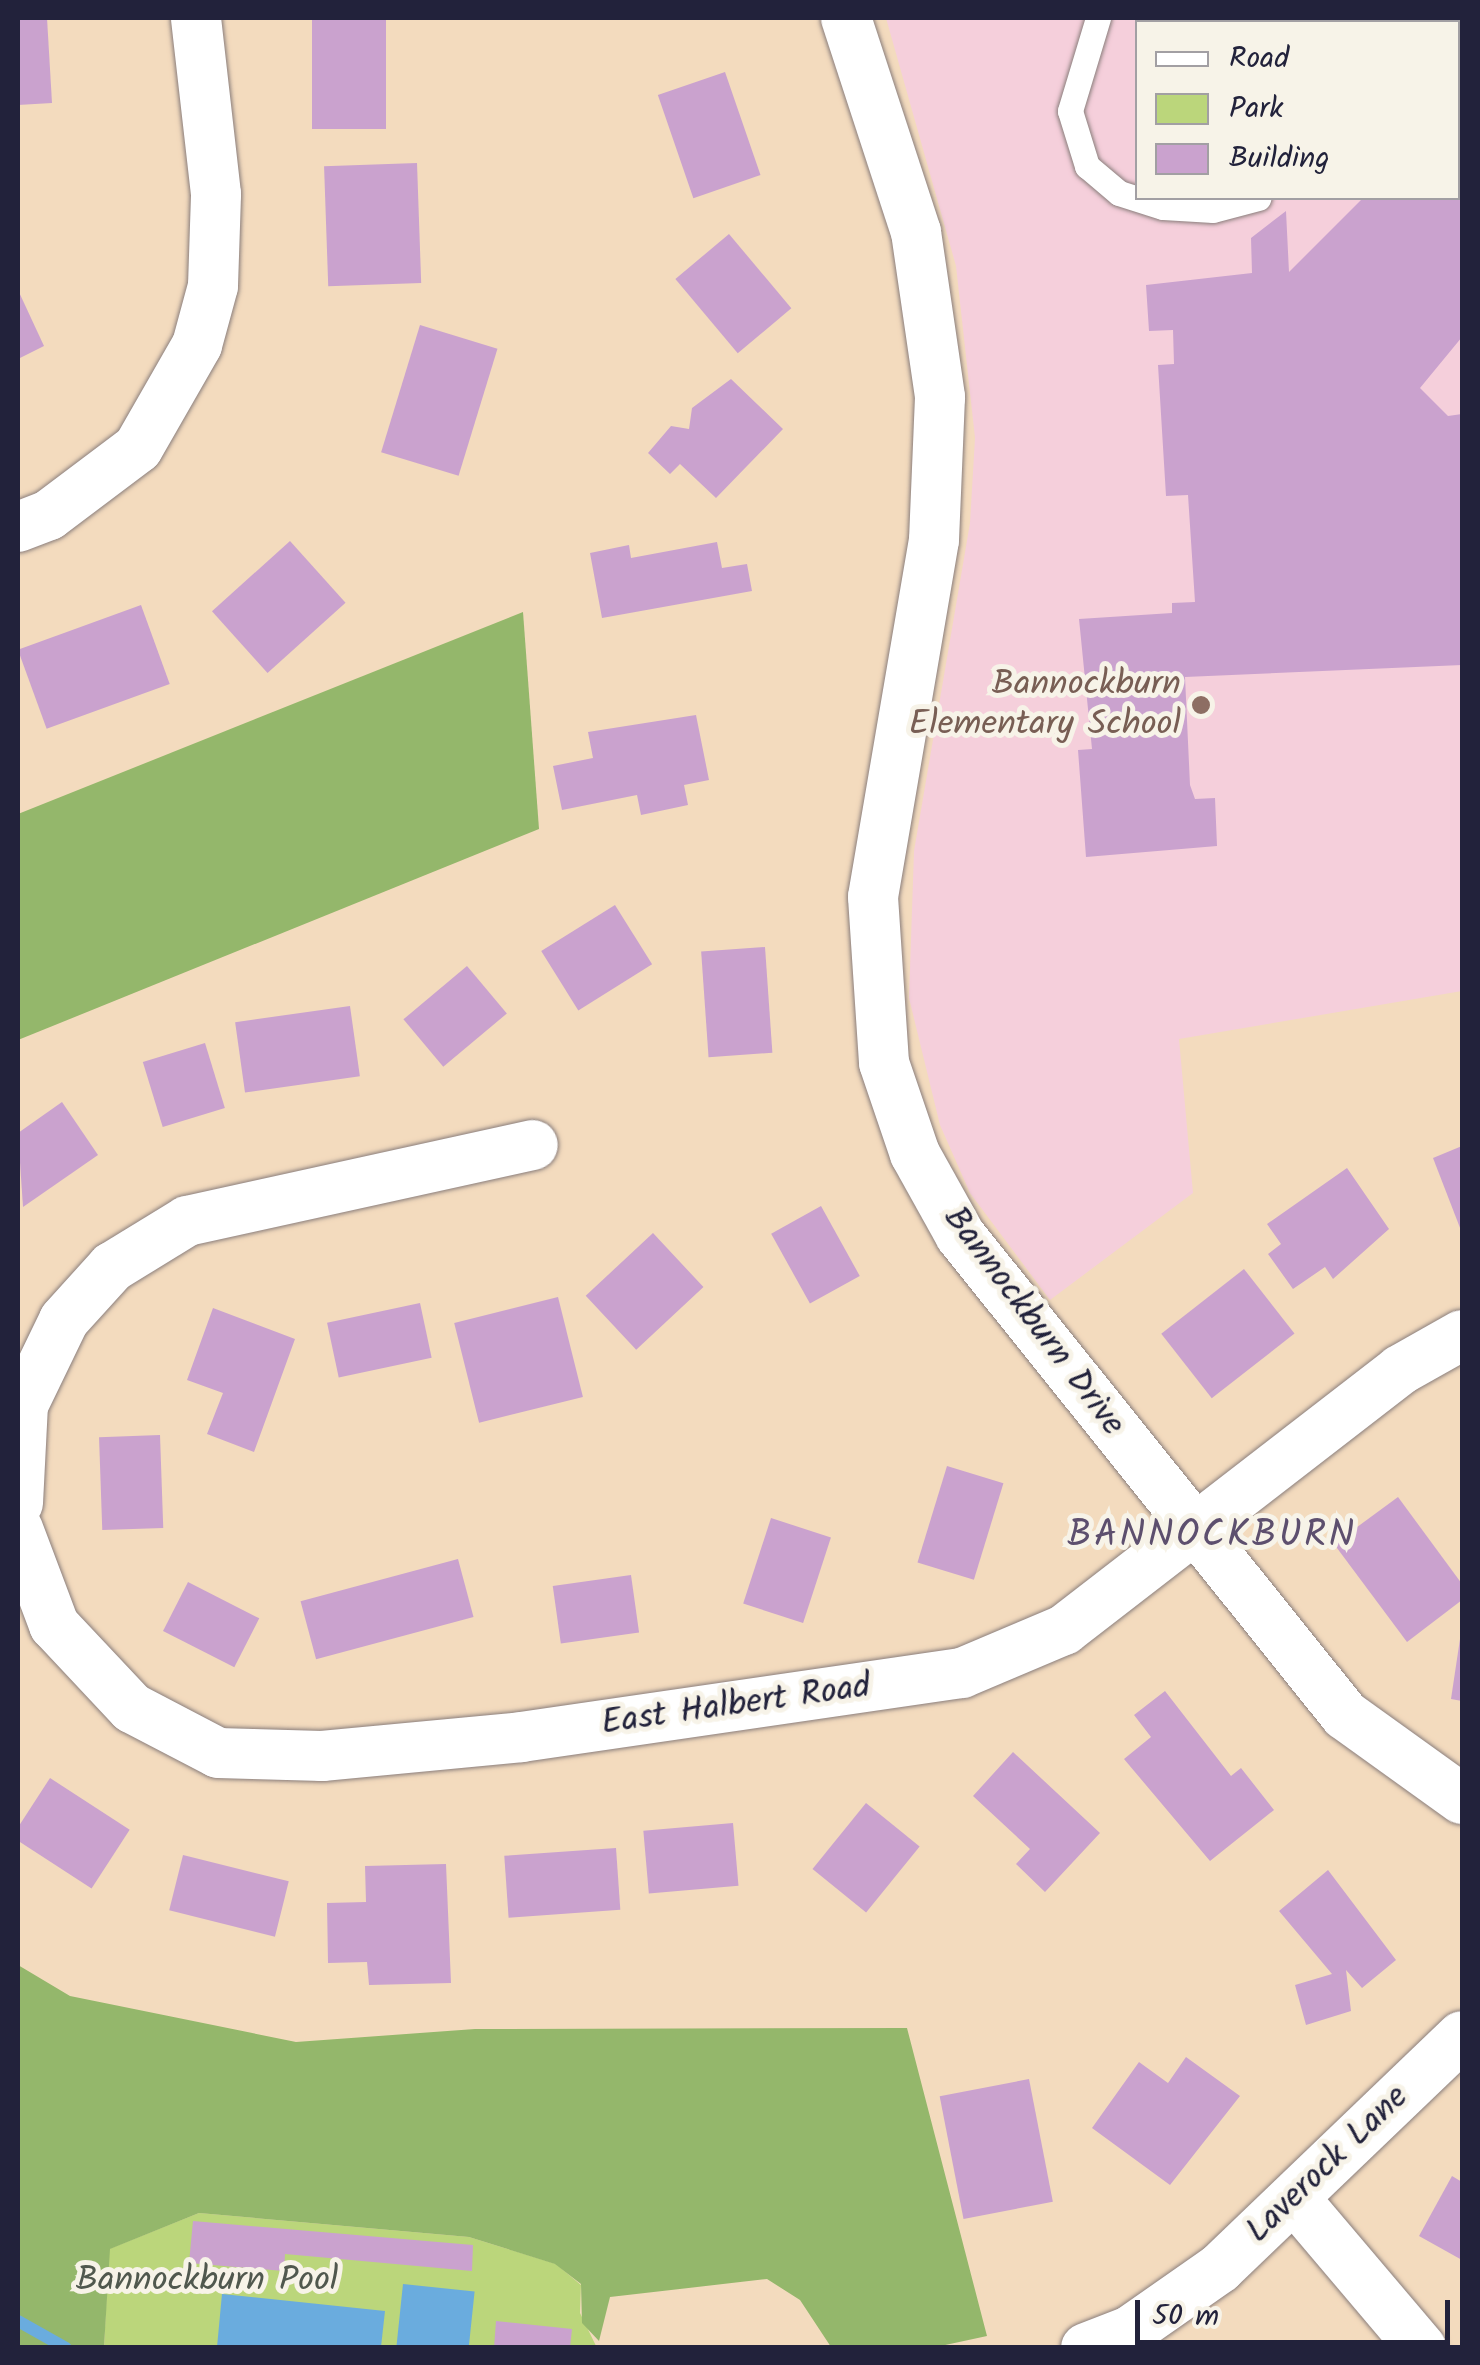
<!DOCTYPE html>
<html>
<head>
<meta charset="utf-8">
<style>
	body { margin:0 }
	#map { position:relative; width:1480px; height:2365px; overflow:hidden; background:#f3dbbe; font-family:Kalam,sans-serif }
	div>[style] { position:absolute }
	.built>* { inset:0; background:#f5cfdb }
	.green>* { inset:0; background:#bbd67b }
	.forest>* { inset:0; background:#94b76b }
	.water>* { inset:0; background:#6aacde; transform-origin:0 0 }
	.stream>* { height:12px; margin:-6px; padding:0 6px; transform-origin:6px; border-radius:6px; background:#6aacde }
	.building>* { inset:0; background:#caa2ce; transform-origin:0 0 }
	.roads { filter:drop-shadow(0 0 2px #8a7e7c) drop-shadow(0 0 2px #8a7e7c) }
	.service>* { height:25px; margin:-12.5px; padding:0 12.5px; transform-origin:12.5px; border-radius:12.5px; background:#fff }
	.minor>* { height:50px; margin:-25px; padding:0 25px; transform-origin:25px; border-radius:25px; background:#fff }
	.dots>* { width:28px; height:28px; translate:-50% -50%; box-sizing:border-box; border:5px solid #f7f3e8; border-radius:50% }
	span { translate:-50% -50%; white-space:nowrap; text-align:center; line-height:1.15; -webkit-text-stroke:10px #f7f3e8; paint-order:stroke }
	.education-label { font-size:35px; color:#785e54 }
	.right { translate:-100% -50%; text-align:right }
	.street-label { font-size:35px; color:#22223b }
	.park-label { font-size:35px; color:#50584e }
	.neighbourhood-label { font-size:38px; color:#5d4f6e; letter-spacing:2.5px }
	.frame { position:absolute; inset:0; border:20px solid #22223b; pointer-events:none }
	.legend { position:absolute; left:1135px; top:20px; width:325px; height:180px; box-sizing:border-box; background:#f7f3e8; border:2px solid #a29fa3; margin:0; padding:12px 18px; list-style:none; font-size:30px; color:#22223b }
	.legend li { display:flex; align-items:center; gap:20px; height:50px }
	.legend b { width:50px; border:2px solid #a29fa3 }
	.scale { position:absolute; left:1135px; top:2300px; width:315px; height:45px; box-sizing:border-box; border:5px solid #22223b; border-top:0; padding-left:12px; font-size:30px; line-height:35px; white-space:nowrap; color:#22223b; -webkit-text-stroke:8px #f7f3e8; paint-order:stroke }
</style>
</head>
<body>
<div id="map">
	<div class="built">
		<i style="clip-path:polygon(evenodd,886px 18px,1462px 18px,1462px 991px,1179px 1039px,1193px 1193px,1050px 1300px,970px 1193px,940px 1125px,909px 998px,914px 851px,970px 523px,975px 438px,956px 266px,886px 18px,1138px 22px,1458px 22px,1458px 198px,1138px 198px,1138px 22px)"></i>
	</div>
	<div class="green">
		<i style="clip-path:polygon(199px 2213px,469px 2237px,556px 2264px,581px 2285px,580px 2313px,597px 2348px,104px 2348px,109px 2249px)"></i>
	</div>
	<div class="forest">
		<i style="clip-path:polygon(523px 612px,539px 829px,18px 1040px,18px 814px)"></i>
		<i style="clip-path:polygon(18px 1965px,70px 1996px,296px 2042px,475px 2029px,907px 2028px,987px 2336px,936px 2347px,831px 2347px,800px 2300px,767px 2279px,610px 2297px,599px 2341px,582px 2323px,581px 2284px,555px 2264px,469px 2237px,199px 2213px,110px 2249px,104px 2347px,18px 2347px)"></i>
	</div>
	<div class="water">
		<i style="left:403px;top:2284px;width:72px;height:63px;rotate:6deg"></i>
		<i style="clip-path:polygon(222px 2294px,385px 2311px,381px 2347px,217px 2347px)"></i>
	</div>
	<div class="stream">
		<i style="left:18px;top:2321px;width:55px;rotate:29.4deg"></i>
	</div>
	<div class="building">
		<i style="clip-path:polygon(18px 18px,47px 18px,52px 103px,18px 105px)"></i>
		<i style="left:312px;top:18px;width:74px;height:111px"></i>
		<i style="left:725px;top:72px;width:109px;height:71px;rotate:71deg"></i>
		<i style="clip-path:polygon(1462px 98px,1462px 337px,1420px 388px,1448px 416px,1462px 414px,1462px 665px,1185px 677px,1190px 785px,1195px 799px,1215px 798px,1217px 846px,1086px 857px,1078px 750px,1092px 749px,1079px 619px,1172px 613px,1172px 603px,1195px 602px,1188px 495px,1166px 496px,1158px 365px,1174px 364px,1173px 330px,1149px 331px,1146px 285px,1252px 273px,1251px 238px,1286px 211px,1289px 272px,1363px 198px,1458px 198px)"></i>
		<i style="left:417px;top:163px;width:120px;height:93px;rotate:88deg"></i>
		<i style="left:729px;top:234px;width:97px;height:70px;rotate:50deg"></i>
		<i style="clip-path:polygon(18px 290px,44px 346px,18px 359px)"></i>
		<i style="left:420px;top:325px;width:81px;height:133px;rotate:17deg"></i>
		<i style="clip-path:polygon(731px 379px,783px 429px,716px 498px,680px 464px,670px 474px,648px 453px,671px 426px,689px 429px,692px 408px)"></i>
		<i style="left:290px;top:541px;width:83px;height:105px;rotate:48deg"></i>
		<i style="clip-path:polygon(717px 542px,722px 568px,747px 564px,752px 591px,602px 618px,590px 553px,629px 545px,631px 558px)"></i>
		<i style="left:141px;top:605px;width:84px;height:131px;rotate:70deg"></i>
		<i style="clip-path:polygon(696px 715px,709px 780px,684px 785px,688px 805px,641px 815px,637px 795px,562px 810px,553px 766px,593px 758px,588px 732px)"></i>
		<i style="left:615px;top:905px;width:70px;height:87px;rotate:58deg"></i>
		<i style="left:765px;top:947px;width:106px;height:64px;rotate:86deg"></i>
		<i style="left:467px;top:966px;width:62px;height:83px;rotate:50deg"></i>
		<i style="left:350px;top:1006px;width:71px;height:116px;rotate:82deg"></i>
		<i style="left:205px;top:1043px;width:68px;height:65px;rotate:73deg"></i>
		<i style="clip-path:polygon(62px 1102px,98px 1155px,23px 1207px,18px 1133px)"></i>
		<i style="clip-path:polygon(1462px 1146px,1462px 1233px,1433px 1158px)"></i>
		<i style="clip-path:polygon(1347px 1168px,1389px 1229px,1333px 1279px,1325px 1267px,1293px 1289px,1268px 1254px,1281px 1244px,1267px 1224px)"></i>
		<i style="left:821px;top:1206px;width:80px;height:57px;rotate:61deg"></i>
		<i style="left:653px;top:1233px;width:74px;height:92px;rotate:47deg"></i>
		<i style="left:1244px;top:1269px;width:82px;height:105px;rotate:52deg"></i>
		<i style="left:558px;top:1297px;width:103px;height:107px;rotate:76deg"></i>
		<i style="left:420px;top:1303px;width:56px;height:95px;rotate:78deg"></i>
		<i style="clip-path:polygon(213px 1308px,295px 1339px,254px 1452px,207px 1434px,223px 1393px,187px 1380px)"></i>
		<i style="left:160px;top:1435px;width:93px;height:61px;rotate:88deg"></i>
		<i style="left:947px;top:1466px;width:59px;height:101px;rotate:17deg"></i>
		<i style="clip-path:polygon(1398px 1497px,1462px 1584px,1462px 1600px,1407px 1642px,1334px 1544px)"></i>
		<i style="left:771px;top:1518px;width:63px;height:90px;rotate:18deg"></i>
		<i style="left:458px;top:1559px;width:60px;height:163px;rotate:75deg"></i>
		<i style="left:631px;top:1575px;width:58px;height:79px;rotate:82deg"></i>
		<i style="left:188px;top:1582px;width:80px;height:55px;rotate:27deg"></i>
		<i style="clip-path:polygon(1460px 1639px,1462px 1639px,1462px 1701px,1451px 1699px)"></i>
		<i style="clip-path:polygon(1165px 1691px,1231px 1776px,1241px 1768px,1274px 1810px,1210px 1861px,1124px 1759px,1151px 1737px,1134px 1715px)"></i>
		<i style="clip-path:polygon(1013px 1752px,1100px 1833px,1045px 1892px,1016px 1864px,1030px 1849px,973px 1796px)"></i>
		<i style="left:50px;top:1778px;width:95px;height:70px;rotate:33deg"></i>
		<i style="left:866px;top:1803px;width:69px;height:85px;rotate:39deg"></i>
		<i style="left:733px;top:1823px;width:63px;height:90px;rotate:85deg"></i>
		<i style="left:616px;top:1848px;width:62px;height:112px;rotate:86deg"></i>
		<i style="left:183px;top:1855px;width:109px;height:57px;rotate:14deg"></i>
		<i style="clip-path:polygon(446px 1864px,451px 1983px,369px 1985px,367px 1962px,328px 1963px,327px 1903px,366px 1902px,365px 1866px)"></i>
		<i style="clip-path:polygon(1328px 1870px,1396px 1960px,1362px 1988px,1346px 1970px,1351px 2011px,1306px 2025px,1295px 1985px,1332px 1974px,1279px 1911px)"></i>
		<i style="clip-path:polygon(1186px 2057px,1240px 2096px,1170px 2185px,1092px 2128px,1139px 2062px,1168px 2083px)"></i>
		<i style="left:1029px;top:2079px;width:125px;height:91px;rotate:79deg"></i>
		<i style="clip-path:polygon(1452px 2176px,1462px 2182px,1462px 2260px,1419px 2236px)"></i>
		<i style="clip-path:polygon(193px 2221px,473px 2245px,472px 2271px,285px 2254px,284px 2271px,189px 2263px)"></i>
		<i style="clip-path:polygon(496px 2321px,572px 2329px,570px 2348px,494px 2348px)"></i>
	</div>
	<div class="roads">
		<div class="service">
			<i style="left:1098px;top:18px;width:97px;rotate:106.8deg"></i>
			<i style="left:1070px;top:111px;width:58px;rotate:72.8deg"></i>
			<i style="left:1087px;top:166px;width:42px;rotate:40.2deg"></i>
			<i style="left:1119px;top:193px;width:46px;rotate:17.7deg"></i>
			<i style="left:1163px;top:207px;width:50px;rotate:3.4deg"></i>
			<i style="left:1213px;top:210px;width:47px;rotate:-14.9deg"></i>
			<i style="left:1417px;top:22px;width:4px;rotate:-63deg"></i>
		</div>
		<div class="minor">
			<i style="left:846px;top:18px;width:225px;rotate:71.9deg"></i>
			<i style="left:916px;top:232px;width:167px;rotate:81.7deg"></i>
			<i style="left:940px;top:397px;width:143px;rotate:92.4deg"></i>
			<i style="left:934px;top:540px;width:362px;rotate:99.7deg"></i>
			<i style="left:873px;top:897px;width:166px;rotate:86.2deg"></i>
			<i style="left:884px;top:1063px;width:96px;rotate:71.2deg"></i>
			<i style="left:915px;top:1154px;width:93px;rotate:60.9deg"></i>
			<i style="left:960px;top:1235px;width:615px;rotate:51.27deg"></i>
			<i style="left:1345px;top:1715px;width:144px;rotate:35.7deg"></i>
			<i style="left:18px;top:527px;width:33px;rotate:-21deg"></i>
			<i style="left:49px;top:515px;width:111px;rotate:-37deg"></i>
			<i style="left:138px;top:448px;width:119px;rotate:-60.2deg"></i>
			<i style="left:197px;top:345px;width:61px;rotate:-74.8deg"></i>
			<i style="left:213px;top:286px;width:92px;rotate:-88.1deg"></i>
			<i style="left:216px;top:194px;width:177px;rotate:-96.5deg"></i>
			<i style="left:18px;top:1503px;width:98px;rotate:-87.1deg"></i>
			<i style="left:23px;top:1405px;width:94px;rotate:-64.2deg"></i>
			<i style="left:64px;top:1320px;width:72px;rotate:-47.8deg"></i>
			<i style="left:112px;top:1267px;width:88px;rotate:-31.5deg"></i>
			<i style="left:187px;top:1221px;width:354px;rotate:-12.4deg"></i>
			<i style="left:18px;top:1529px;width:103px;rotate:69.4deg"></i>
			<i style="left:54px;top:1625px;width:114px;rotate:46.8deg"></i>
			<i style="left:132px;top:1708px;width:97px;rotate:27.6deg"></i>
			<i style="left:218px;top:1753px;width:104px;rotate:1.7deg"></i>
			<i style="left:322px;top:1756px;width:201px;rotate:-5.4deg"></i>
			<i style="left:522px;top:1737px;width:445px;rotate:-8.3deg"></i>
			<i style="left:962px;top:1673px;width:111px;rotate:-22.9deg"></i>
			<i style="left:1064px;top:1630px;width:425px;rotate:-37.7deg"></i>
			<i style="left:1400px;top:1370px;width:71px;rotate:-29.4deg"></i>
			<i style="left:1294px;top:2198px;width:197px;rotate:49.7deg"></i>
			<i style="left:1086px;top:2348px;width:47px;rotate:-21.1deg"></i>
			<i style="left:1130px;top:2331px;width:110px;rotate:-35deg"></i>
			<i style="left:1220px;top:2268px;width:335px;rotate:-43.8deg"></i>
		</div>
	</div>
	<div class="dots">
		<i style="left:1201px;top:705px;background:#8d6e63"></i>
	</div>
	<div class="education-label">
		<span class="right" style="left:1181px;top:705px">Bannockburn<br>Elementary School</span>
	</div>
	<div class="street-label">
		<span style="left:1033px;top:1322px;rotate:53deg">Bannockburn Drive</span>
		<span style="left:736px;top:1706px;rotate:-8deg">East Halbert Road</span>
		<span style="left:1328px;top:2165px;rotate:-44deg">Laverock Lane</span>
	</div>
	<div class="park-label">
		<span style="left:207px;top:2281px">Bannockburn Pool</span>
	</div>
	<div class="neighbourhood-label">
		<span style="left:1212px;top:1537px">BANNOCKBURN</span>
	</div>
	<div class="frame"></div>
	<ul class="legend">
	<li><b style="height:12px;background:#fff"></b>Road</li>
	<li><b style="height:28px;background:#bbd67b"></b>Park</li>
	<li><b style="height:28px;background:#caa2ce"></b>Building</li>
	</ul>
	<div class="scale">50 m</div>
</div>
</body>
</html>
